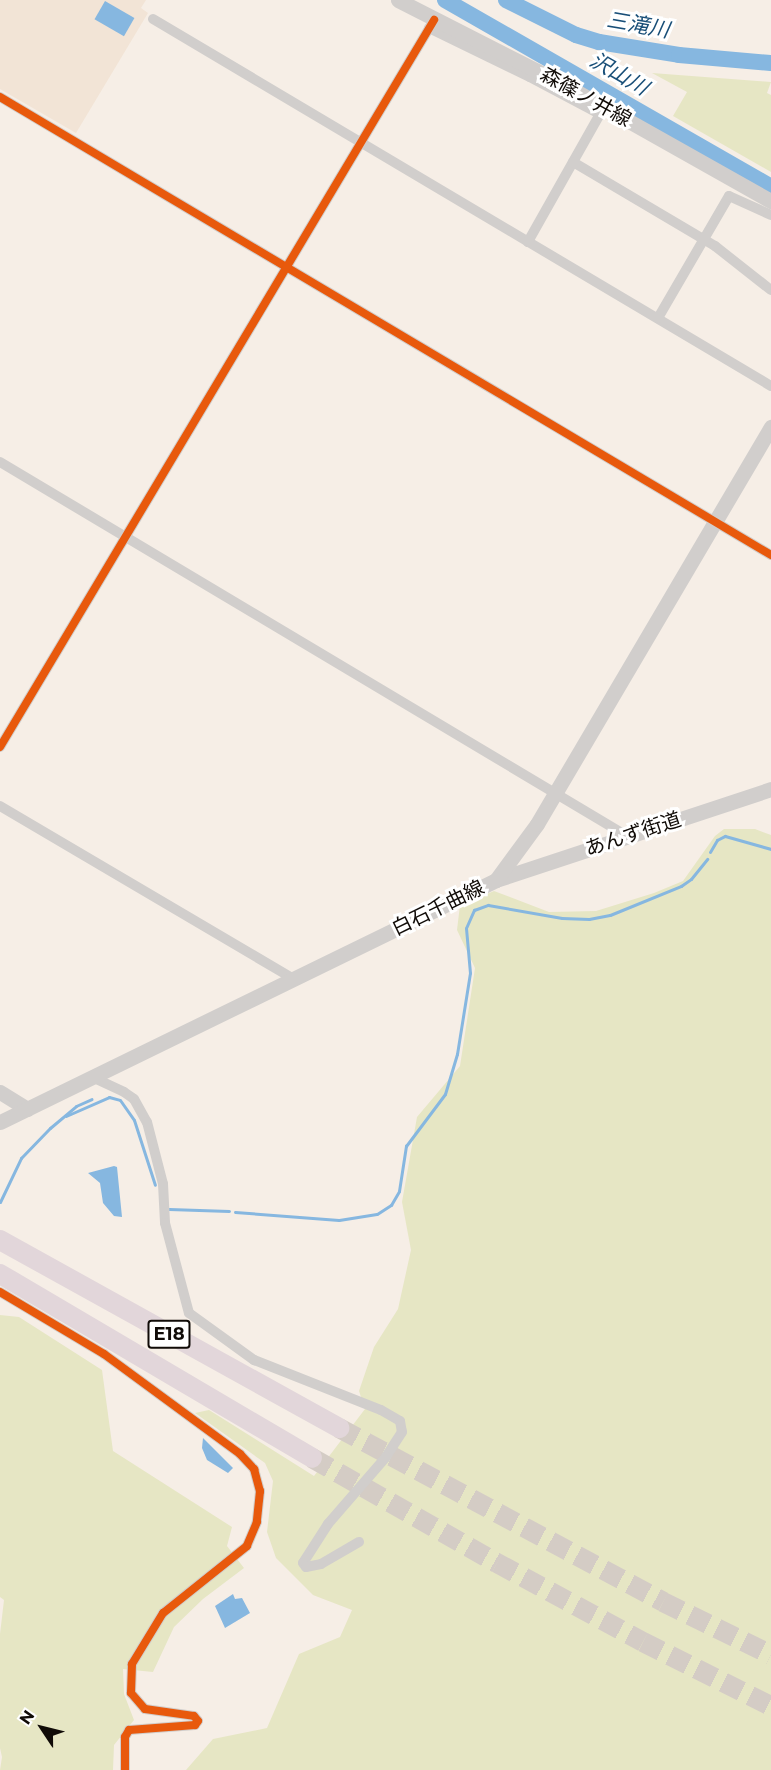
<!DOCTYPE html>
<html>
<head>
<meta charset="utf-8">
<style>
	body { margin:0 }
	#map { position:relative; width:771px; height:1770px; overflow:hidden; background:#f6eee6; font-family:Montserrat,"Noto Sans JP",sans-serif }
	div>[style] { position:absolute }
	.built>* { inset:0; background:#f2e4d6 }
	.green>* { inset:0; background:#e6e6c4 }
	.water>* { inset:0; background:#86b7e0; transform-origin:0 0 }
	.stream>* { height:3px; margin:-1.5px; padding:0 1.5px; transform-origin:1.5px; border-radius:1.5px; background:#86b7e0 }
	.river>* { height:16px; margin:-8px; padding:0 8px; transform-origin:8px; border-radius:8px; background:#86b7e0 }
	.highway-tunnel>* { height:20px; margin-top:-10px; transform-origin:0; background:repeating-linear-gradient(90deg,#d4ccc5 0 20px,transparent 0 30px) }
	.street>* { height:10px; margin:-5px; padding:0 5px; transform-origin:5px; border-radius:5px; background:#d1cecc }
	.secondary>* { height:15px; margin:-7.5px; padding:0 7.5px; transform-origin:7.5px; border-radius:7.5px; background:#d1cecc }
	.highway>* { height:20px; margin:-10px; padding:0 10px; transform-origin:10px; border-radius:10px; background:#e2d6da }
	.cycleway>* { height:8px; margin:-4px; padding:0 4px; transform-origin:4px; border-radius:4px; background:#e8590c }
	span { translate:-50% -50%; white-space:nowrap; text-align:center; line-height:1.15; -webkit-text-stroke:6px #fff; paint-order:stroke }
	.shield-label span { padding:2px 4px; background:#fff; border:2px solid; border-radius:4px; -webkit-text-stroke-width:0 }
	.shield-label { font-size:18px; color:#100b07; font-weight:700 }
	.street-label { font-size:20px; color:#100b07 }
	.water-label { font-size:21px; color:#194f78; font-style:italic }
	.north { position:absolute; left:12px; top:1698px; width:60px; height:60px; -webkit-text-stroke:4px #fff; paint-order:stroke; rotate:305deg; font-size:16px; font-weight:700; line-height:24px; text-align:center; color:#100b07 }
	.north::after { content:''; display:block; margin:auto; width:21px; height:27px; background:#100b07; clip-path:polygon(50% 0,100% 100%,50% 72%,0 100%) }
</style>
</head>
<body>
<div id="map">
	<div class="built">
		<i style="clip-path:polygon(0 0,146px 0,141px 8px,148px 13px,76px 133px,0 89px)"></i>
	</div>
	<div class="green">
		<i style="clip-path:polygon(652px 73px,771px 82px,767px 93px,771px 95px,771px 172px,673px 116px,687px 92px)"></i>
		<i style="clip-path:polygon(724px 829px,755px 829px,771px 835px,771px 1770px,186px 1770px,213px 1739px,267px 1728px,299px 1654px,340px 1637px,352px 1610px,313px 1595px,276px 1558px,267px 1532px,273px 1481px,265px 1463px,195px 1413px,209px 1410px,314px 1476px,365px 1409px,359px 1391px,374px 1347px,398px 1309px,411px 1250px,402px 1202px,417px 1117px,460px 1066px,475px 968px,457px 930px,460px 905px,494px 891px,549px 912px,596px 911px,654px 893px,683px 881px,715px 836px)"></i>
		<i style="clip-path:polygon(0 1315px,19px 1317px,102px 1370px,113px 1451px,232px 1527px,227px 1546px,244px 1568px,203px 1599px,174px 1627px,153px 1672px,123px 1669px,124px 1694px,134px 1720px,114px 1745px,113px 1770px,0 1770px,2px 1757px,0 1748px,0 1634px,4px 1600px,0 1597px)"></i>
	</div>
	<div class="water">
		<i style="left:105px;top:1px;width:34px;height:21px;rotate:30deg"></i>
		<i style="clip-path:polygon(114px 1166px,117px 1167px,122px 1217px,114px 1216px,103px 1203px,100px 1183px,88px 1173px)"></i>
		<i style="clip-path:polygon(203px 1438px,233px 1468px,228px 1473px,207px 1460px,202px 1448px)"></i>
		<i style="clip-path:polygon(233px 1594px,235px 1599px,242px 1598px,250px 1613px,225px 1628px,215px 1606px)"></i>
	</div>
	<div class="stream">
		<i style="left:710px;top:852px;width:14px;rotate:-60deg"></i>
		<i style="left:717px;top:840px;width:9px;rotate:-27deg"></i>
		<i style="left:725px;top:836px;width:48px;rotate:15.8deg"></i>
		<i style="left:66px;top:1116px;width:47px;rotate:-23.8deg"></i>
		<i style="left:109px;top:1097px;width:11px;rotate:15deg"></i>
		<i style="left:120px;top:1100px;width:24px;rotate:55deg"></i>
		<i style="left:134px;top:1120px;width:68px;rotate:72.1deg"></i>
		<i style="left:0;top:1202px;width:49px;rotate:-64.5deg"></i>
		<i style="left:21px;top:1158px;width:42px;rotate:-46deg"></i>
		<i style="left:50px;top:1128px;width:34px;rotate:-40deg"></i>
		<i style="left:76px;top:1106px;width:17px;rotate:-24deg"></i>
		<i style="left:169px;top:1209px;width:60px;rotate:1.9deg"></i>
		<i style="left:235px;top:1212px;width:104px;rotate:4.4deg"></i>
		<i style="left:339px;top:1220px;width:38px;rotate:-9deg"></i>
		<i style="left:377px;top:1214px;width:17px;rotate:-33deg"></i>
		<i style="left:391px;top:1205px;width:16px;rotate:-60deg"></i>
		<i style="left:399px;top:1191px;width:46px;rotate:-81.2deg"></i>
		<i style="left:406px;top:1146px;width:65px;rotate:-53.1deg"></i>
		<i style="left:445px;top:1094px;width:42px;rotate:-73.3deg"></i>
		<i style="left:457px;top:1054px;width:82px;rotate:-80.9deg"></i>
		<i style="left:470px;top:973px;width:45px;rotate:-95.1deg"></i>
		<i style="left:466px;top:928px;width:20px;rotate:-66deg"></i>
		<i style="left:474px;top:910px;width:15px;rotate:-20deg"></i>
		<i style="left:488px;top:905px;width:75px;rotate:10deg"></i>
		<i style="left:562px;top:918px;width:27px;rotate:2deg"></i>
		<i style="left:589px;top:919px;width:21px;rotate:-11deg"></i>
		<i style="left:610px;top:915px;width:77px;rotate:-22.2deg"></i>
		<i style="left:681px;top:886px;width:12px;rotate:-35deg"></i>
		<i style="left:691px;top:879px;width:26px;rotate:-51deg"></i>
	</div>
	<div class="river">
		<i style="left:445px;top:0;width:376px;rotate:29.8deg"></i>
		<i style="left:506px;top:0;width:78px;rotate:26.6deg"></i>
		<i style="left:576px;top:35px;width:24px;rotate:17deg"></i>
		<i style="left:599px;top:42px;width:81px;rotate:9.2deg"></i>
		<i style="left:679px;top:55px;width:92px;rotate:5deg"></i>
	</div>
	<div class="highway-tunnel">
		<i style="left:339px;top:1428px;width:368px;rotate:28.2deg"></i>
		<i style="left:663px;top:1602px;width:120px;rotate:26.1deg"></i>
		<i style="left:312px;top:1458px;width:213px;rotate:29.6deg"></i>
		<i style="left:497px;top:1563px;width:166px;rotate:28.4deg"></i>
		<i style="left:643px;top:1642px;width:143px;rotate:26.6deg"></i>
	</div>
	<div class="street">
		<i style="left:153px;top:19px;width:719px;rotate:30.7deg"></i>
		<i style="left:429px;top:28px;width:112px;rotate:25.9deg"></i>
		<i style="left:530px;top:77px;width:79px;rotate:27.9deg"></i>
		<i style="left:600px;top:114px;width:147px;rotate:119.4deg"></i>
		<i style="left:0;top:97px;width:897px;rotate:30.71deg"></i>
		<i style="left:573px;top:162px;width:165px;rotate:30.6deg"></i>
		<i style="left:715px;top:246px;width:71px;rotate:38.2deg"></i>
		<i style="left:658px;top:318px;width:141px;rotate:-59.8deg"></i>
		<i style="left:729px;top:196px;width:46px;rotate:24.3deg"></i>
		<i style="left:0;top:462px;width:730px;rotate:30.82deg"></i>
		<i style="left:0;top:747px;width:847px;rotate:-59.16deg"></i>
		<i style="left:0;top:806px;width:339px;rotate:30.5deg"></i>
		<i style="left:92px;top:1077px;width:35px;rotate:25deg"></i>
		<i style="left:124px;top:1092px;width:12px;rotate:35deg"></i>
		<i style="left:134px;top:1099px;width:26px;rotate:61deg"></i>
		<i style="left:147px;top:1122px;width:64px;rotate:75.5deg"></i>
		<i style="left:163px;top:1184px;width:39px;rotate:87deg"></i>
		<i style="left:165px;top:1223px;width:93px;rotate:75.1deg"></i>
		<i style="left:189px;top:1313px;width:80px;rotate:35.9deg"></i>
		<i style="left:254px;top:1360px;width:136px;rotate:21.5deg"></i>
		<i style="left:381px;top:1410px;width:22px;rotate:30deg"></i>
		<i style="left:400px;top:1421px;width:11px;rotate:80deg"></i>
		<i style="left:402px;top:1432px;width:30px;rotate:123deg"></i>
		<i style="left:386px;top:1457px;width:89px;rotate:130.9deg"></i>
		<i style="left:328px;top:1524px;width:46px;rotate:122.7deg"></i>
		<i style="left:303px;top:1563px;width:5px;rotate:53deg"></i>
		<i style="left:306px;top:1567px;width:15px;rotate:-11deg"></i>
		<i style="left:321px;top:1564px;width:44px;rotate:-30.1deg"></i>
		<i style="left:0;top:1292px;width:121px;rotate:30.8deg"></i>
		<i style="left:104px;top:1354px;width:169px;rotate:36.3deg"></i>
		<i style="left:240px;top:1454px;width:21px;rotate:47deg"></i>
		<i style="left:254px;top:1469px;width:23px;rotate:75deg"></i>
		<i style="left:260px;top:1491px;width:31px;rotate:96deg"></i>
		<i style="left:257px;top:1522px;width:26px;rotate:113deg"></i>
		<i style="left:247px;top:1546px;width:107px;rotate:141.4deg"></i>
		<i style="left:163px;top:1613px;width:60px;rotate:121.3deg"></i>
		<i style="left:132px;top:1664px;width:29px;rotate:92deg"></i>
		<i style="left:131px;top:1693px;width:21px;rotate:49deg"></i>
		<i style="left:145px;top:1709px;width:49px;rotate:8.1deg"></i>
		<i style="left:194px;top:1716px;width:6px;rotate:51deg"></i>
		<i style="left:198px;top:1721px;width:5px;rotate:127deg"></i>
		<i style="left:195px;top:1725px;width:66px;rotate:175.7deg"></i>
		<i style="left:129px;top:1730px;width:8px;rotate:120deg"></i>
		<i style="left:125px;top:1737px;width:33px;rotate:90deg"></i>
	</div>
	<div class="secondary">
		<i style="left:398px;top:0;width:185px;rotate:27deg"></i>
		<i style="left:563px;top:84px;width:239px;rotate:29.4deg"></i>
		<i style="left:496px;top:880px;width:290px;rotate:-18.3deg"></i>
		<i style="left:0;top:1092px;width:32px;rotate:32deg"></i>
		<i style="left:0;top:1122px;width:552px;rotate:-26.01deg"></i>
		<i style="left:496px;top:880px;width:69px;rotate:-53.8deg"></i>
		<i style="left:537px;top:824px;width:461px;rotate:-59.5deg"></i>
	</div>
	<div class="highway">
		<i style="left:0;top:1240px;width:388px;rotate:29deg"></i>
		<i style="left:0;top:1274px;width:362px;rotate:30.5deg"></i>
	</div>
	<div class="cycleway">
		<i style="left:0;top:97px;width:897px;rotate:30.71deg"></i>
		<i style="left:0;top:747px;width:847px;rotate:-59.16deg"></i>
		<i style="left:0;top:1292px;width:121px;rotate:30.8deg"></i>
		<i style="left:104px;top:1354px;width:169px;rotate:36.3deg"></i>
		<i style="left:240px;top:1454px;width:21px;rotate:47deg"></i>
		<i style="left:254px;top:1469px;width:23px;rotate:75deg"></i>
		<i style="left:260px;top:1491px;width:31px;rotate:96deg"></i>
		<i style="left:257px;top:1522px;width:26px;rotate:113deg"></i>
		<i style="left:247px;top:1546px;width:107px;rotate:141.4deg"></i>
		<i style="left:163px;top:1613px;width:60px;rotate:121.3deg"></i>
		<i style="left:132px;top:1664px;width:29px;rotate:92deg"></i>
		<i style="left:131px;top:1693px;width:21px;rotate:49deg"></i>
		<i style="left:145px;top:1709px;width:49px;rotate:8.1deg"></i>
		<i style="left:194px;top:1716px;width:6px;rotate:51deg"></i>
		<i style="left:198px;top:1721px;width:5px;rotate:127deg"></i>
		<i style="left:195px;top:1725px;width:66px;rotate:175.7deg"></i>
		<i style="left:129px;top:1730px;width:8px;rotate:120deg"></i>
		<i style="left:125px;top:1737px;width:33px;rotate:90deg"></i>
	</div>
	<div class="shield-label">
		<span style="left:169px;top:1334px">E18</span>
	</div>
	<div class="street-label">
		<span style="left:586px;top:97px;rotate:29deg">森篠ノ井線</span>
		<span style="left:633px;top:834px;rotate:-18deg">あんず街道</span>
		<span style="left:438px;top:908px;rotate:-26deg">白石千曲線</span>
	</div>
	<div class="water-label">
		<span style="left:638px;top:25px;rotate:10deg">三滝川</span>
		<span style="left:619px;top:74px;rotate:30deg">沢山川</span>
	</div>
	<div class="north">N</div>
</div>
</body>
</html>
